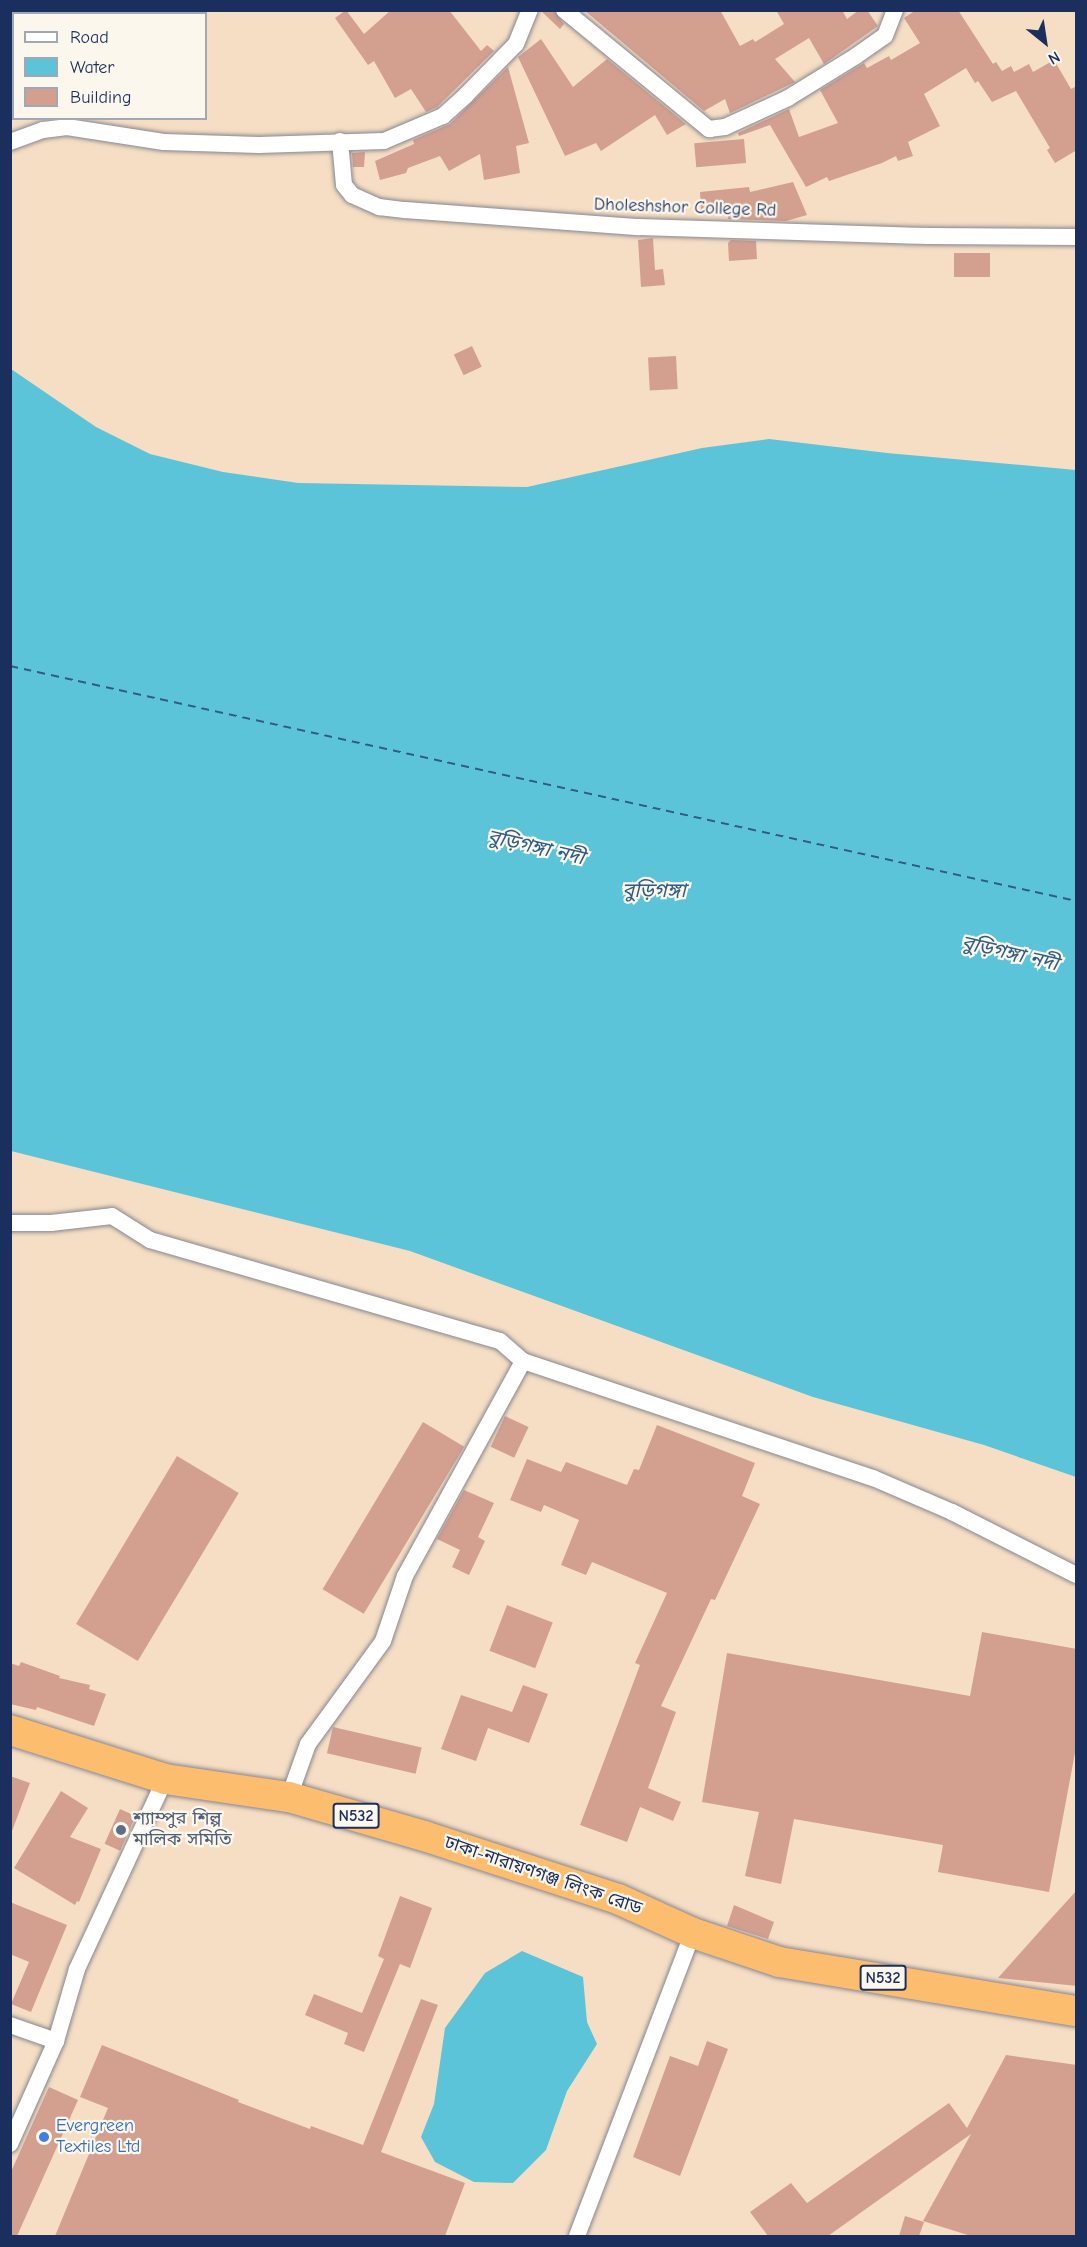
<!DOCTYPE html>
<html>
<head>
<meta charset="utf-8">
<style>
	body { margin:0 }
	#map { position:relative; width:1087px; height:2247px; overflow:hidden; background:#f5dec3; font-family:"Comic Neue","Noto Sans Bengali",sans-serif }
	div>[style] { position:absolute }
	.water>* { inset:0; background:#5cc4d8 }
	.ferry>* { height:1.5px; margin-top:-0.75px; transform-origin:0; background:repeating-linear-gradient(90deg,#2e5c83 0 8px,transparent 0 14px) }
	.building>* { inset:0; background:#d3a090; transform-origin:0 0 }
	.roads { filter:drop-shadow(0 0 2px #888690) drop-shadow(0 0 2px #888690) }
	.street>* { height:16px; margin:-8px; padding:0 8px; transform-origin:8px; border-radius:8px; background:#fff }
	.highway>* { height:30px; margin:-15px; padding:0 15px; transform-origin:15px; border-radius:15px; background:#fcbd6f }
	.dots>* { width:16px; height:16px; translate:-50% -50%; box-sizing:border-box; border:3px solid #fbf7ec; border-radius:50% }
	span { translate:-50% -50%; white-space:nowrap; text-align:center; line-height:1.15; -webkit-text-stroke:4.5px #fbf7ec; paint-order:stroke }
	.shield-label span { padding:2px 4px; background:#fbf7ec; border:2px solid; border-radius:4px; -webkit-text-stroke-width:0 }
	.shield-label { font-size:16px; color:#1b2f5e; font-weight:700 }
	.street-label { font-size:18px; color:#1b2f5e }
	.service-label { font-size:18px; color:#4e5e75 }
	.left { translate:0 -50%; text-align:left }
	.shop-label { font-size:18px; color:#366cbe }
	.water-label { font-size:20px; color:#2e5c83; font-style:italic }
	.frame { position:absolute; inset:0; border:12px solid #1b2f5e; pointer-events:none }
	.legend { position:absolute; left:12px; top:12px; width:195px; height:108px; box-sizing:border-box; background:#fbf7ec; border:2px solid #a1a7b3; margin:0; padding:8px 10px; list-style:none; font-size:18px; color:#1b2f5e }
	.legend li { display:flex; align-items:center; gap:12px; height:30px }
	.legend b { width:30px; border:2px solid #a1a7b3 }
	.north { position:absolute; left:1015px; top:12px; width:60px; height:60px; -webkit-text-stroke:4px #fbf7ec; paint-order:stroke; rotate:150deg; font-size:16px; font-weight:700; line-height:24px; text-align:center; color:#1b2f5e }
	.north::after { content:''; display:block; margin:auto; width:21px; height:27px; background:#1b2f5e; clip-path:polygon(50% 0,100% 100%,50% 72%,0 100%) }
</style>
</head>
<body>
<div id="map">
	<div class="water">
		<i style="clip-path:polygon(11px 369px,96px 427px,150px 454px,223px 472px,298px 483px,527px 487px,702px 448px,769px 439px,887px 453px,1076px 470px,1076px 1477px,984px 1445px,813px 1397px,410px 1251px,11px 1151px)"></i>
		<i style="clip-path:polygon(522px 1951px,583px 1977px,587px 2022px,597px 2044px,567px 2091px,546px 2150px,513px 2183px,474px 2182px,435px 2162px,421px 2137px,434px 2104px,445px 2028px,485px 1973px)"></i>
	</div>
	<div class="ferry">
		<i style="left:10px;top:666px;width:1092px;rotate:12.43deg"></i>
	</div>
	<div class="building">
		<i style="clip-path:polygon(346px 10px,364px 34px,391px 10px,449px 10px,481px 51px,487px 45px,494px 51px,437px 107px,426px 112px,411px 89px,395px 98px,374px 61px,368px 65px,335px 18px)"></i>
		<i style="clip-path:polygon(540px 10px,554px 10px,564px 24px,560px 29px)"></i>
		<i style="clip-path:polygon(584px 10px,720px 10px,740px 46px,753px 39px,755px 42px,784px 24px,776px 10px,842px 10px,847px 19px,859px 10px,867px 10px,878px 26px,824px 64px,809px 38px,775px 59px,795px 82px,730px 113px,725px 99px,704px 111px)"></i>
		<i style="clip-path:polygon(916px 10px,958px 10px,993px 64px,996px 62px,1002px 71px,1011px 66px,1014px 72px,1029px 64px,1033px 72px,1054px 60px,1071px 89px,1077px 86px,1077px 150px,1055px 163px,1047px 150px,1050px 148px,1016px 91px,992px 102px,978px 81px,975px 83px,966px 68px,924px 94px,940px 126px,908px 142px,913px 156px,898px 161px,896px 156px,882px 163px,829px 181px,827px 177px,806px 187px,770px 125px,739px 136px,738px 133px,789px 109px,799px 137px,838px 123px,820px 90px,864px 63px,867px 68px,889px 56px,891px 60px,920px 43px,904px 18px)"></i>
		<i style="clip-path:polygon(541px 39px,573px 87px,607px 59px,686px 124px,667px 135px,655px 115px,601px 151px,596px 143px,565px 156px,518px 57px)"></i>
		<i style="clip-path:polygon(508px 67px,529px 143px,516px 146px,520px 173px,484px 180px,480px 154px,449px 171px,440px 156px,408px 168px,406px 173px,380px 180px,375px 161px,414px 144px,413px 140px,450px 124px)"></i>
		<i style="left:744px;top:139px;width:24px;height:50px;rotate:85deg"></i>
		<i style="clip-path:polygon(365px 152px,364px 167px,353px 167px,352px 153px)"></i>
		<i style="clip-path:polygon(793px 182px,807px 215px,786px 221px,728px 219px,727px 207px,701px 210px,700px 192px,749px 187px,750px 192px)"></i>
		<i style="clip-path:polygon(653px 238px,655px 270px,663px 269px,665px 285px,641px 287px,638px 240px)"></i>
		<i style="clip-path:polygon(731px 240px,756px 241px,757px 259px,729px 261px,728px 243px)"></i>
		<i style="left:954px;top:253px;width:36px;height:24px"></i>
		<i style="left:472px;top:346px;width:23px;height:20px;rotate:65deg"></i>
		<i style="left:676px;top:356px;width:33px;height:28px;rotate:87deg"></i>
		<i style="left:505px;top:1416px;width:26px;height:34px;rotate:25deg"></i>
		<i style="left:423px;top:1422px;width:48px;height:195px;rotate:31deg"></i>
		<i style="clip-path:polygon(657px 1425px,755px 1463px,742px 1496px,760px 1504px,715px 1600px,711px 1599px,661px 1706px,676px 1712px,648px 1788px,681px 1802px,673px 1821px,640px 1807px,627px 1842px,580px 1825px,640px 1665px,635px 1663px,667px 1593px,592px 1562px,586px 1575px,561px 1565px,579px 1520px,544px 1505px,541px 1512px,510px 1500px,527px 1459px,561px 1472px,566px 1462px,627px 1485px,634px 1469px,639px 1470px)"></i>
		<i style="left:177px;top:1456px;width:72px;height:196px;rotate:31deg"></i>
		<i style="clip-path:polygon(464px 1490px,494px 1503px,478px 1537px,485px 1541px,469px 1575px,452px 1567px,460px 1550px,437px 1539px)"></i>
		<i style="left:507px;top:1605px;width:49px;height:49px;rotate:21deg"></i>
		<i style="clip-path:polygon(982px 1632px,1077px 1649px,1077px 1742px,1049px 1892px,938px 1872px,943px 1845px,794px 1819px,781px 1884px,745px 1876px,759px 1812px,702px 1802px,727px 1653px,970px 1696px)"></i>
		<i style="clip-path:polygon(21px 1662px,60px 1676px,59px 1678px,90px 1685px,89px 1689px,106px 1694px,94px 1726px,37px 1707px,36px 1710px,10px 1704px,10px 1663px,19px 1666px)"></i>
		<i style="clip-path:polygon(523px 1685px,548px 1694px,529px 1743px,488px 1728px,476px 1761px,441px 1749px,461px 1695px,512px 1712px)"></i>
		<i style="left:333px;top:1727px;width:91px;height:27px;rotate:13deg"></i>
		<i style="clip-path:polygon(10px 1776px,30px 1783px,12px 1831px,10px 1831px)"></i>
		<i style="clip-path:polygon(61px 1791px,88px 1808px,70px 1837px,101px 1849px,79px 1902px,77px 1901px,75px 1905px,14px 1868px)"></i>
		<i style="left:120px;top:1809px;width:17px;height:38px;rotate:24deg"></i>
		<i style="clip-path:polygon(1077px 1890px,1077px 1986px,998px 1978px,1047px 1923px)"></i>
		<i style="clip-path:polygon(400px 1896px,432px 1908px,410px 1968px,400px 1964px,364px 2052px,344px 2044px,348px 2033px,305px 2015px,314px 1994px,362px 2013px,384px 1959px,378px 1956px)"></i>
		<i style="clip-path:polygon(10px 1902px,67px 1925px,31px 2012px,11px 2004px,29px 1962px,10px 1954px)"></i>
		<i style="clip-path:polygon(734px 1905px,774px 1922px,768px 1939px,727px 1926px)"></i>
		<i style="clip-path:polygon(421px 1999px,438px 2005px,381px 2152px,465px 2183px,445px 2236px,55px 2236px,108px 2108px,80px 2097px,102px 2045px,239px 2100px,238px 2102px,310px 2129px,311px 2126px,363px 2145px)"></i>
		<i style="clip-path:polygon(707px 2041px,728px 2049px,680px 2176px,633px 2157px,670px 2056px,698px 2066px)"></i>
		<i style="clip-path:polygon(1006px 2055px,1077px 2065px,1077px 2236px,971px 2236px,923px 2221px,971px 2134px,828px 2236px,768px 2236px,750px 2212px,791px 2183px,807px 2203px,949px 2103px,967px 2128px)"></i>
		<i style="clip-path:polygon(49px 2087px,78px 2100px,17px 2236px,10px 2236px,10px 2174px)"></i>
		<i style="clip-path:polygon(905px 2216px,924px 2222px,919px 2236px,899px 2236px)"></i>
	</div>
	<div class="roads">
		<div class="street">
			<i style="left:564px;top:10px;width:188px;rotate:39.4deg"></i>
			<i style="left:709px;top:129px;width:16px;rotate:-7deg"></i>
			<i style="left:725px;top:127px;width:69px;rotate:-24.7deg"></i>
			<i style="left:788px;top:98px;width:80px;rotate:-31.7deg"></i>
			<i style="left:856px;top:56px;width:35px;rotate:-35deg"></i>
			<i style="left:885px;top:36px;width:28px;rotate:-69deg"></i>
			<i style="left:340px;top:141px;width:44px;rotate:84.8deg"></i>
			<i style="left:344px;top:185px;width:13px;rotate:51deg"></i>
			<i style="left:352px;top:195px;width:30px;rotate:24deg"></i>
			<i style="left:379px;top:207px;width:26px;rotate:7deg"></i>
			<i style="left:405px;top:210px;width:235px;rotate:4.2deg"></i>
			<i style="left:639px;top:227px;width:290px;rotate:1.8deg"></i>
			<i style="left:929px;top:236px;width:147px;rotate:0.4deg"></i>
			<i style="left:10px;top:142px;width:35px;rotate:-20deg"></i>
			<i style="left:43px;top:130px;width:24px;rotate:-7deg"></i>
			<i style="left:67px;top:127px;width:98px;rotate:8.8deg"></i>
			<i style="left:164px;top:142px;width:95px;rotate:1.8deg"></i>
			<i style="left:259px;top:145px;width:125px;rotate:-1.8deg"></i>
			<i style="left:384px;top:141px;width:64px;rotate:-23deg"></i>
			<i style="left:443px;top:116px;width:31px;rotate:-42deg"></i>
			<i style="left:466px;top:95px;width:71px;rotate:-45.6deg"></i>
			<i style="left:516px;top:44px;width:37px;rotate:-68deg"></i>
			<i style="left:10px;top:1223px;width:41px"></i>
			<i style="left:51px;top:1223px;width:61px;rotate:-6.5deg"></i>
			<i style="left:112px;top:1216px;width:45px;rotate:32.3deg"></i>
			<i style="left:150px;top:1240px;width:364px;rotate:16.1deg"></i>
			<i style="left:500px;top:1341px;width:30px;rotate:41deg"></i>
			<i style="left:523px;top:1361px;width:369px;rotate:18.5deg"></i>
			<i style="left:873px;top:1478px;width:86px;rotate:23.3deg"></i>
			<i style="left:952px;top:1512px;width:139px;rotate:26.9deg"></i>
			<i style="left:289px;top:1797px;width:56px;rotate:-70.3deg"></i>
			<i style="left:308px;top:1744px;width:127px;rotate:-53.9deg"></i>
			<i style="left:383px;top:1641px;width:69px;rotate:-71.3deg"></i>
			<i style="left:405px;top:1576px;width:245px;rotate:-61.2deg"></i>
			<i style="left:10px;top:2025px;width:49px;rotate:19.2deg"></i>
			<i style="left:10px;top:2144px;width:113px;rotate:-65.9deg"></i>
			<i style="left:56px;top:2041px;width:75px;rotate:-73.7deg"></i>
			<i style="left:77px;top:1969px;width:209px;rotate:-65.1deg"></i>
			<i style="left:577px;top:2236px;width:324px;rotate:-69.1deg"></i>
		</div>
		<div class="highway">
			<i style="left:10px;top:1730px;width:163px;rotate:17.5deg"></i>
			<i style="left:165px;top:1779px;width:125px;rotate:8.3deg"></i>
			<i style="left:289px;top:1797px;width:141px;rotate:16.1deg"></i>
			<i style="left:424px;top:1836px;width:204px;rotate:18deg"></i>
			<i style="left:618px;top:1899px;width:82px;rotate:24.4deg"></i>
			<i style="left:693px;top:1933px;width:91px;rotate:18.6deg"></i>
			<i style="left:779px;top:1962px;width:301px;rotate:9.4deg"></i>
		</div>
	</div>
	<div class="dots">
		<i style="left:121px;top:1830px;background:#5c6f8a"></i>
		<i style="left:44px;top:2137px;background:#3f7fe0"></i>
	</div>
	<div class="shield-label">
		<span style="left:356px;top:1816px">N532</span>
		<span style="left:883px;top:1978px">N532</span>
	</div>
	<div class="street-label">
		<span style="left:685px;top:208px;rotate:2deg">Dholeshshor College Rd</span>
		<span style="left:543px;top:1876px;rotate:19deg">ঢাকা-নারায়ণগঞ্জ লিংক রোড</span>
	</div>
	<div class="service-label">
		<span class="left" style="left:133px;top:1830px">শ্যাম্পুর শিল্প<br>মালিক সমিতি</span>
	</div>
	<div class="shop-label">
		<span class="left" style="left:56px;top:2137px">Evergreen<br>Textiles Ltd</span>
	</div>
	<div class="water-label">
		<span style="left:536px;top:847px;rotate:13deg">বুড়িগঙ্গা নদী</span>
		<span style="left:654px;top:890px">বুড়িগঙ্গা</span>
		<span style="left:1010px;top:953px;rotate:13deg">বুড়িগঙ্গা নদী</span>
	</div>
	<div class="frame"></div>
	<ul class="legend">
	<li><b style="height:8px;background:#fff"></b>Road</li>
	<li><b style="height:16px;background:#5cc4d8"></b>Water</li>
	<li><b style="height:16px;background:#d3a090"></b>Building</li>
	</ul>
	<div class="north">N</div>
</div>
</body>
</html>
